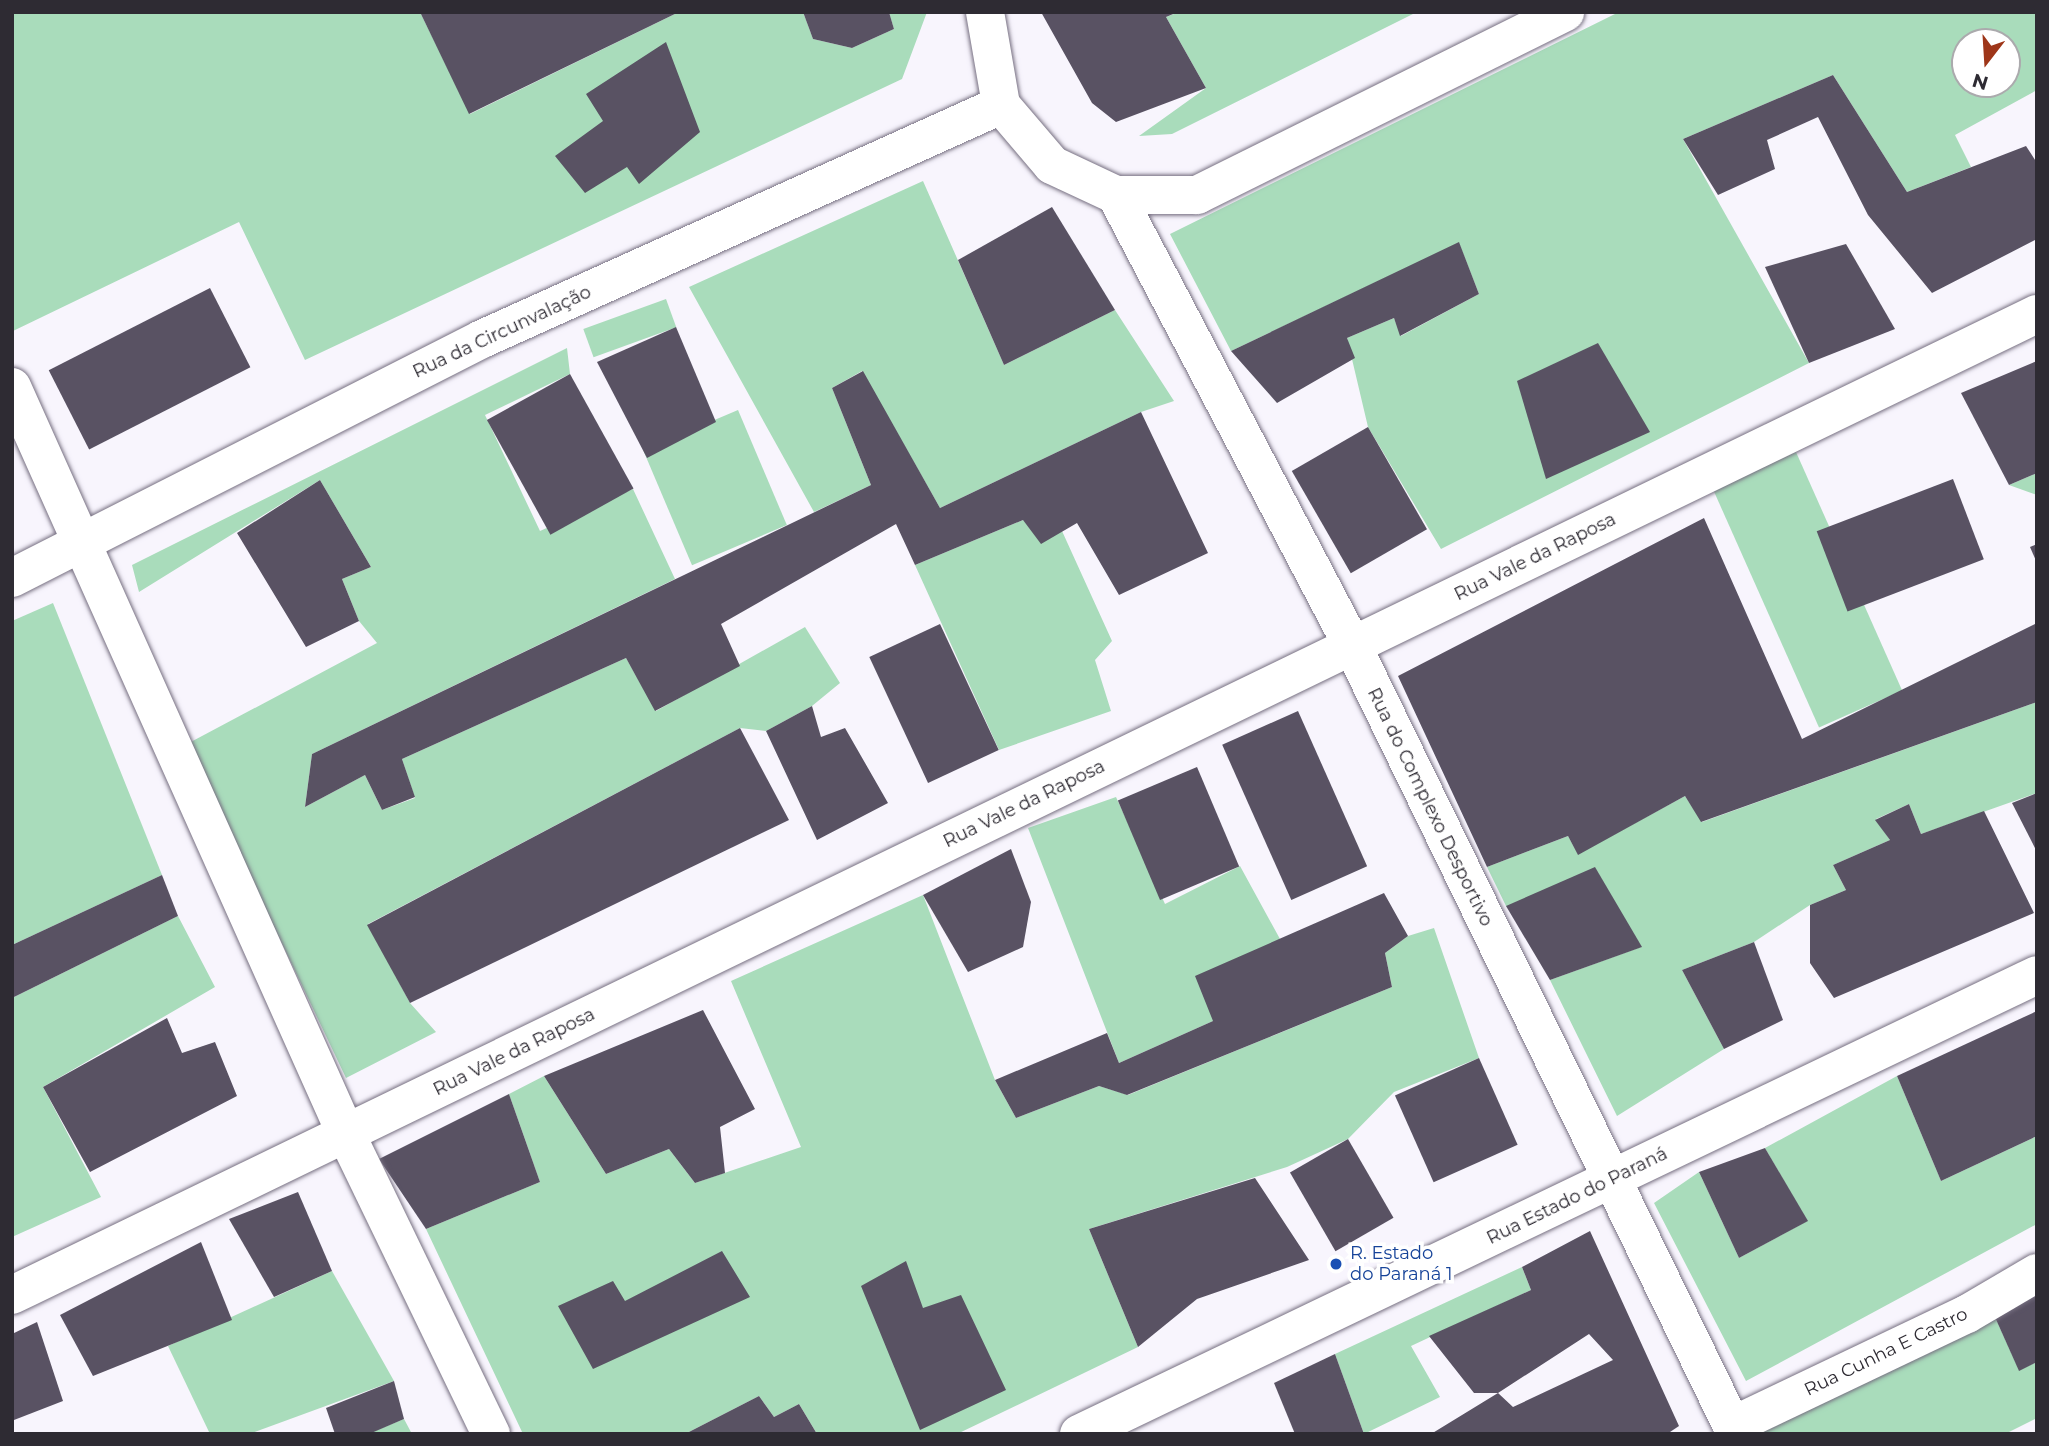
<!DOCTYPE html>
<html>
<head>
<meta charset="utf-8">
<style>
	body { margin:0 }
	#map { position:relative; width:2049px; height:1446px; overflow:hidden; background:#f8f5fd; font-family:Montserrat,sans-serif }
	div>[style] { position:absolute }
	.green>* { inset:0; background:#a9dcbb; transform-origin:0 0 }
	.building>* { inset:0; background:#595263; transform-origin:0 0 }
	.roads { filter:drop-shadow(0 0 2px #766f81) drop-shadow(0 0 2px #766f81) }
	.street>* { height:38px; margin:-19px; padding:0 19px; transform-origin:19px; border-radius:19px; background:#fff }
	.dots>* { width:19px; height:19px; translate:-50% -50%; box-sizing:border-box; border:4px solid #fff; border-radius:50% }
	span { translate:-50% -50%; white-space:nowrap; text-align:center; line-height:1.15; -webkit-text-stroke:7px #fff; paint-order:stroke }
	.street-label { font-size:18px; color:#2e2b33 }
	.transit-label { font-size:18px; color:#164399 }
	.left { translate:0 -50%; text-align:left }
	.frame { position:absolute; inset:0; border:14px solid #2e2b33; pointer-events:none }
	.north { position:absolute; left:1951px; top:28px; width:70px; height:70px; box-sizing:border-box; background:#fff; border:2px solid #abaaad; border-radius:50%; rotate:197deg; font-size:19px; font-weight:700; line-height:28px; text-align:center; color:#2e2b33 }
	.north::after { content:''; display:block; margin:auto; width:24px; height:32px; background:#9e3619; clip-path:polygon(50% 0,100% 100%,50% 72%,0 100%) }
</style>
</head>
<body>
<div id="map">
	<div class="green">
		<i style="clip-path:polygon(12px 12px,420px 12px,470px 114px,679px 12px,803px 12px,813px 39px,852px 48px,894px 29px,889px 12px,927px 12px,902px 79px,305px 360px,239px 222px,13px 331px)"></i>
		<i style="clip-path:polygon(1179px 12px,1417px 12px,1172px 134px,1139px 136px,1206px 88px,1166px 17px)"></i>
		<i style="clip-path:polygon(evenodd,1619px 12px,2037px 12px,2037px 90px,1955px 135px,1971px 167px,1907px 192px,1833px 75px,1683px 139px,1809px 363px,1441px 549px,1368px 427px,1347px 338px,1394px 318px,1401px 336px,1479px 294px,1459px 243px,1231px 351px,1170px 234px,1619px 12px,1965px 42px,2007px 42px,2007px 84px,1965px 84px,1965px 42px)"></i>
		<i style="clip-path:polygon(923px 181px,1004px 365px,1115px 310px,1174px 401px,1141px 412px,940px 508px,862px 371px,832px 388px,871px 485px,814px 512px,689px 287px)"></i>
		<i style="left:666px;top:299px;width:30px;height:88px;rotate:70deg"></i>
		<i style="clip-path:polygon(567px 348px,570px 374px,485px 415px,540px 531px,633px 489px,675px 579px,312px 754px,305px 807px,365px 775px,382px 810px,415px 798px,402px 759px,626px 658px,656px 711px,805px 627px,840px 683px,812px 706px,766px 731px,740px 728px,368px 924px,410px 1003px,436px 1032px,346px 1078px,187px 744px,377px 643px,359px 621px,342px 579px,371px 567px,320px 480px,139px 592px,132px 565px)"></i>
		<i style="left:738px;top:410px;width:125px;height:103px;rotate:67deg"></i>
		<i style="left:1796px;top:452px;width:261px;height:91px;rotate:66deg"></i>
		<i style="clip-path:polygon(2037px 473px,2037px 495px,2009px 485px)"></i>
		<i style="clip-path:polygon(1023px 520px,1062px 531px,1112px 641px,1095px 660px,1111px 711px,999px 750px,915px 565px)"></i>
		<i style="clip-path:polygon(53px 603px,162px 875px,12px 945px,12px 621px)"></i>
		<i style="clip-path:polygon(2037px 702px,2037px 793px,1921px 834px,1909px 804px,1876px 819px,1890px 840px,1833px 865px,1846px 890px,1810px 905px,1754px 942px,1682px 970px,1724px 1049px,1617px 1116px,1550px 980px,1641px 947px,1506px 906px,1487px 867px,1568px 836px,1578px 854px,1685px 796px,1702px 822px)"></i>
		<i style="clip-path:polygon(1116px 797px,1165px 904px,1240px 866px,1280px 939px,1213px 1021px,1119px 1063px,1028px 828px)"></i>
		<i style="clip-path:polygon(923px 895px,995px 1080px,1016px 1118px,1099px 1086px,1128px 1095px,1392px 987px,1385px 953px,1408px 936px,1434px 928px,1479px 1058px,1394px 1092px,1348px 1139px,1287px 1167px,1089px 1229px,1138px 1347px,957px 1434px,817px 1434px,799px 1404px,774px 1417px,759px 1396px,685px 1434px,523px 1434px,426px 1229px,540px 1182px,509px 1094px,544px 1076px,606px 1174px,669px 1149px,695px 1183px,801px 1147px,731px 981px)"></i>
		<i style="clip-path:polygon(178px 916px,215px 987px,43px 1087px,101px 1197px,12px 1237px,12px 998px)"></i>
		<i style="clip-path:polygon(1897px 1076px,1941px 1181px,2037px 1136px,2037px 1224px,1746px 1381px,1654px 1203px,1699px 1172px,1739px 1258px,1807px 1221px,1765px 1148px)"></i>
		<i style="clip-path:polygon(1522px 1267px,1531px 1290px,1411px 1346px,1440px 1397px,1364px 1434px,1335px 1354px)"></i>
		<i style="clip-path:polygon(332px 1271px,394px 1381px,249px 1434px,210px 1434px,168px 1346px)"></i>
		<i style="clip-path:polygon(1994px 1315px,2019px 1370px,2037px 1362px,2037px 1418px,2005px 1434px,1755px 1434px)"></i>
		<i style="clip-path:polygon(404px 1419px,412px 1434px,367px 1434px)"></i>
	</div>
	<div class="building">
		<i style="clip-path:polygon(420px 12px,679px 12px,469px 114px)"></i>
		<i style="clip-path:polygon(803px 12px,889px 12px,894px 29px,852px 48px,813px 39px)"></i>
		<i style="clip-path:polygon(1041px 12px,1178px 12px,1166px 17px,1206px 88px,1116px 122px,1092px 103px)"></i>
		<i style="clip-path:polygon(666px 42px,700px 132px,639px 184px,627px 167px,585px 193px,555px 156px,603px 121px,586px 94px)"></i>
		<i style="clip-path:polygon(1833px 75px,1907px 192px,2026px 146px,2037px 163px,2037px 239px,1932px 293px,1868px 215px,1818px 117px,1767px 140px,1775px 169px,1718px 195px,1683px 139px)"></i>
		<i style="clip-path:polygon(1052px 207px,1115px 310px,1004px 365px,958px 260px)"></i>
		<i style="clip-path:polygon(1459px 242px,1479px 294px,1400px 336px,1394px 318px,1347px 338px,1355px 358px,1277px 403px,1231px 351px)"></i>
		<i style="clip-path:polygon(1846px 244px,1895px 329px,1809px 363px,1765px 267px)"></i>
		<i style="left:210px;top:288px;width:89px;height:181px;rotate:63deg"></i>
		<i style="clip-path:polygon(676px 327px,716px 422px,647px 458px,597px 362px)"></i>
		<i style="clip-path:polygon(1598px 343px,1650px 432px,1546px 479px,1517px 381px)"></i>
		<i style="clip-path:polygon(2037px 361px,2037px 473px,2009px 485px,1961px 393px)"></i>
		<i style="clip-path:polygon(863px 371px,940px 508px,1141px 412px,1208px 553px,1119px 595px,1077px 523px,1041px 544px,1023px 520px,915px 565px,896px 524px,721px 624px,740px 666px,655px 711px,626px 658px,402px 759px,415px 797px,382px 810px,365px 775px,305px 807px,312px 754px,871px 485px,832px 388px)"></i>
		<i style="left:570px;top:374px;width:131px;height:95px;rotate:61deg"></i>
		<i style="left:1368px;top:427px;width:118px;height:88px;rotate:60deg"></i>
		<i style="left:1953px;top:479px;width:86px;height:146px;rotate:69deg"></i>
		<i style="clip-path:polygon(320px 480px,371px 567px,342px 579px,359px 621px,306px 647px,237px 533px)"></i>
		<i style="clip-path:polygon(1704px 518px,1802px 739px,2037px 623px,2037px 702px,1701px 822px,1685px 796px,1578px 855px,1568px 836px,1487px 867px,1398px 676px)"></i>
		<i style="clip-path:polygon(2037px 544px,2037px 563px,2030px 547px)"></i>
		<i style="left:940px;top:624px;width:139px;height:78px;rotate:65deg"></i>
		<i style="clip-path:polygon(812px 706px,821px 737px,845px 728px,888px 803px,817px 840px,766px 731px)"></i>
		<i style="left:1298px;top:711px;width:170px;height:83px;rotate:66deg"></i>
		<i style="clip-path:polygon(740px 728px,789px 820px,410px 1003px,367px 925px)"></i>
		<i style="left:1197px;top:767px;width:108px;height:86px;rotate:67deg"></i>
		<i style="clip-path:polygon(2037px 793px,2037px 852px,2012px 803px)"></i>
		<i style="clip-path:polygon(1909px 804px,1921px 834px,1984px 811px,2034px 913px,1834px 998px,1810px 963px,1810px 905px,1846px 890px,1833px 865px,1890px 840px,1875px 820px)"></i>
		<i style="clip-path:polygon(1011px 849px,1031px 902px,1023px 947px,968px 972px,923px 895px)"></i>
		<i style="clip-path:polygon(1595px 867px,1642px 947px,1550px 980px,1506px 906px)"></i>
		<i style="clip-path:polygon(162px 875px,178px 916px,12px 998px,12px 945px)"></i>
		<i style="clip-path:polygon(1384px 893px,1408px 936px,1385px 953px,1392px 987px,1127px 1095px,1099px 1086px,1016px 1118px,995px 1080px,1107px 1033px,1119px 1063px,1213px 1021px,1195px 976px)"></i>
		<i style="clip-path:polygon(1754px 942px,1783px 1020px,1724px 1049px,1682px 970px)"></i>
		<i style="clip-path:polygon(703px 1010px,755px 1109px,720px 1127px,725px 1173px,695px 1183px,669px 1149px,606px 1174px,544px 1076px)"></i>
		<i style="clip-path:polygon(2037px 1011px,2037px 1136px,1941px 1181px,1897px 1076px)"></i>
		<i style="clip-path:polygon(167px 1018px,182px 1053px,215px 1042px,237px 1096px,90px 1172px,43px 1087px)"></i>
		<i style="left:1479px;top:1058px;width:95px;height:92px;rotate:66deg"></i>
		<i style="clip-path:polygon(509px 1094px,540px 1182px,426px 1229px,379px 1159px)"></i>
		<i style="left:1348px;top:1139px;width:91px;height:67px;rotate:60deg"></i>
		<i style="clip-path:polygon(1765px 1148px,1808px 1221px,1739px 1258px,1699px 1172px)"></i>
		<i style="clip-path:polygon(1255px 1178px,1309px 1260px,1197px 1299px,1138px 1347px,1089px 1229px)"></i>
		<i style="clip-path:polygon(298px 1192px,332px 1271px,274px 1297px,229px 1219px)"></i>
		<i style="clip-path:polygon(1590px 1231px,1679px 1426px,1667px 1434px,1431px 1434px,1498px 1393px,1513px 1407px,1613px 1360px,1589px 1334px,1498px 1393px,1474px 1393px,1429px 1336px,1531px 1290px,1522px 1267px)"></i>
		<i style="clip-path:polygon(201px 1242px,232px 1320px,93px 1376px,60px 1315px)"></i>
		<i style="clip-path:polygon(722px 1251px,750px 1297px,593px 1369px,558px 1306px,613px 1281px,625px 1301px)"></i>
		<i style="clip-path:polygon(906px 1261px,923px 1308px,961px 1295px,1006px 1390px,920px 1430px,861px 1286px)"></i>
		<i style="clip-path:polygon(2037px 1288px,2037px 1362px,2019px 1371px,1994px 1315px)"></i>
		<i style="clip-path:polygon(37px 1322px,63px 1401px,14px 1420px,12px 1334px)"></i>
		<i style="clip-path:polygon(1335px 1354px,1364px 1434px,1295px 1434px,1274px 1383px)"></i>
		<i style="clip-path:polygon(394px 1381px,404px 1419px,369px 1434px,335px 1434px,326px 1408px)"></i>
		<i style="clip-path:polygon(759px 1396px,774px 1417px,799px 1404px,817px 1434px,685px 1434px)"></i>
	</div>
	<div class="roads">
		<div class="street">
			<i style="left:985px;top:12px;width:94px;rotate:80.2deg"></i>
			<i style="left:1001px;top:105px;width:79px;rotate:49.6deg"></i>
			<i style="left:1052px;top:165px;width:71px;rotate:25.1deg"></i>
			<i style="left:1116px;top:195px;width:81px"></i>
			<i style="left:1197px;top:195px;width:411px;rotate:-26.4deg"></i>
			<i style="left:1116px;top:195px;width:508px;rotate:62.33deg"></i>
			<i style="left:1352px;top:645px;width:869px;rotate:64.05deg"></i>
			<i style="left:1732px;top:1426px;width:260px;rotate:-25.5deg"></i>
			<i style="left:1967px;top:1314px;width:81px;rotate:-30.4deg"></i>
			<i style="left:12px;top:387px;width:818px;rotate:65.91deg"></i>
			<i style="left:346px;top:1134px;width:333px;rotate:64.2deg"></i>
			<i style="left:12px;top:578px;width:527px;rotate:-26.95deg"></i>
			<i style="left:482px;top:339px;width:569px;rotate:-24.27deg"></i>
			<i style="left:12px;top:1295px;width:2250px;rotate:-25.85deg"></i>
			<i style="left:1079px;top:1434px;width:1062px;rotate:-25.6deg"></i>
		</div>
	</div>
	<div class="dots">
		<i style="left:1336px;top:1264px;background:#1a4fb4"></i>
	</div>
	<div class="street-label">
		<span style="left:502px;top:332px;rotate:-25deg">Rua da Circunvalação</span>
		<span style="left:1535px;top:557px;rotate:-26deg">Rua Vale da Raposa</span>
		<span style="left:1024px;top:804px;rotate:-26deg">Rua Vale da Raposa</span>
		<span style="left:1430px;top:807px;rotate:64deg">Rua do Complexo Desportivo</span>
		<span style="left:514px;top:1052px;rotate:-26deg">Rua Vale da Raposa</span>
		<span style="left:1577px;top:1196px;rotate:-26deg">Rua Estado do Paraná</span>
		<span style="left:1886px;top:1352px;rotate:-26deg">Rua Cunha E Castro</span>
	</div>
	<div class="transit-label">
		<span class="left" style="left:1350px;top:1264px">R. Estado<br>do Paraná 1</span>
	</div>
	<div class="frame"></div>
	<div class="north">N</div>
</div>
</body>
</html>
